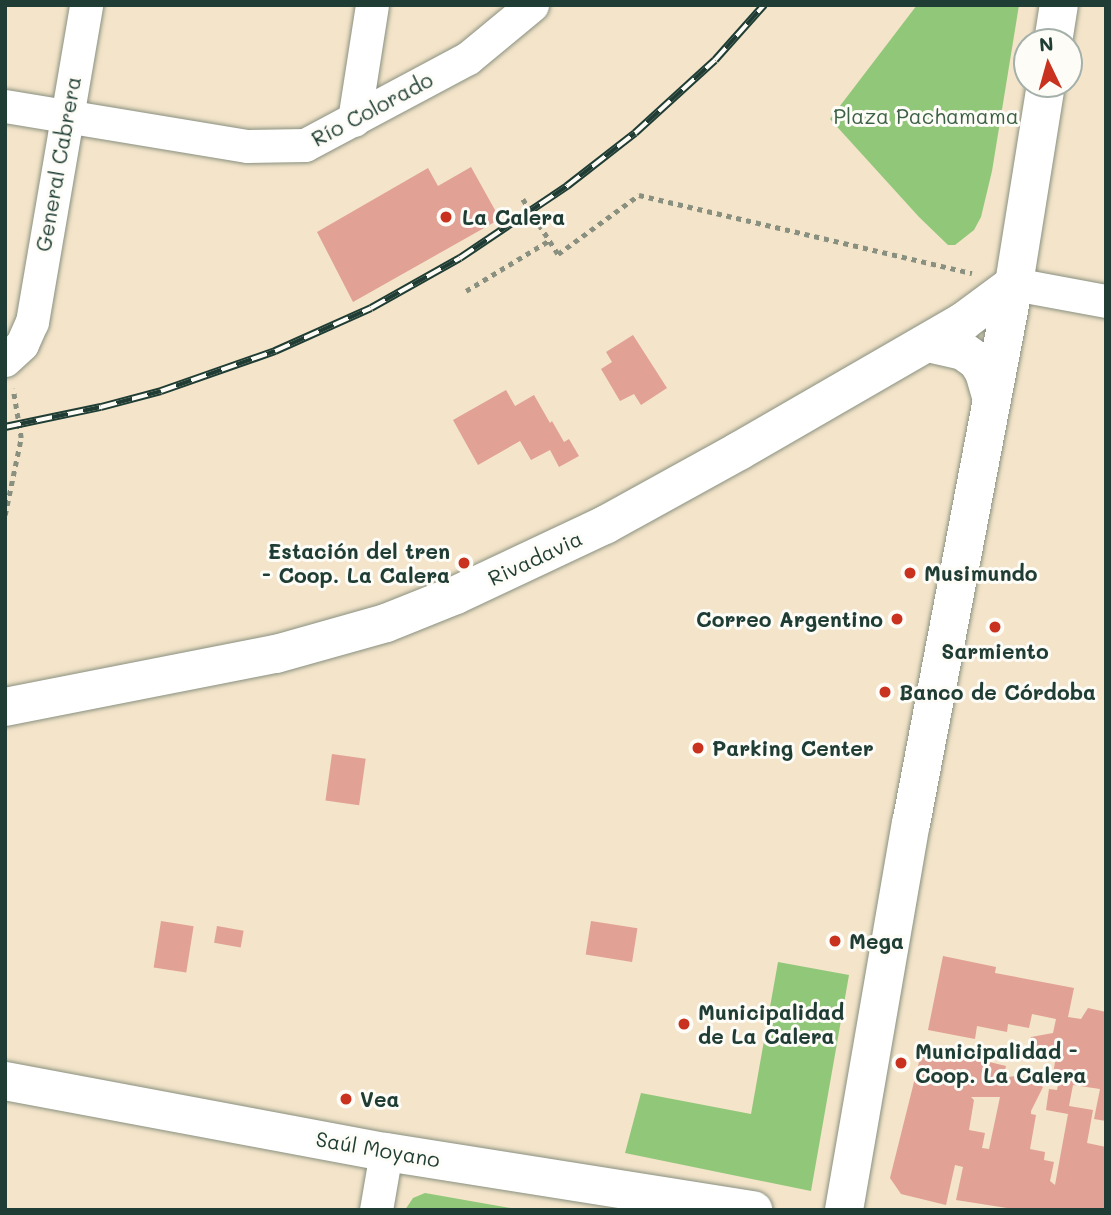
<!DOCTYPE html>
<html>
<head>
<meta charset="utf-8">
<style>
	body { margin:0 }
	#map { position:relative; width:1111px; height:1215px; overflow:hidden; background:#f3e4ca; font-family:Mali,sans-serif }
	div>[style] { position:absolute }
	.green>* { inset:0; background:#91c779 }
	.building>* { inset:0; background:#e1a194; transform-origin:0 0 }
	.path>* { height:4.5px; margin-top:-2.25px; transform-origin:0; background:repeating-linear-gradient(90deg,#89907f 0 5px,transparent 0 10px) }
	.roads { filter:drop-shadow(0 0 2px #89907f) drop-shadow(0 0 2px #89907f) }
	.minor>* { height:33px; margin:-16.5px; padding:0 16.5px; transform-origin:16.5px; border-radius:16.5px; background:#fff }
	.tertiary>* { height:38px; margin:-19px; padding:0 19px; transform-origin:19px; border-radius:19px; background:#fff }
	.rail>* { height:8px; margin-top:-4px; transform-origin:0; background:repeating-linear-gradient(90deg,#fdfcf7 0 16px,#1f3d34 0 32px); box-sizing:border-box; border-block:2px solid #1f3d34 }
	.dots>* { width:19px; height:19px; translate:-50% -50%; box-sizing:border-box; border:4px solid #fdfcf7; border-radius:50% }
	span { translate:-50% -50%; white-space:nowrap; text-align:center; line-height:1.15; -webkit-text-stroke:6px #fdfcf7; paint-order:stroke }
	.street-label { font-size:21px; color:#1f3d34 }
	.park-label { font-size:21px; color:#3c6045 }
	.poi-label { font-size:21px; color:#1f3d34; font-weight:700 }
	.left { translate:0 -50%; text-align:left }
	.right { translate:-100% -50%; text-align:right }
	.frame { position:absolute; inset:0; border:7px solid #1f3d34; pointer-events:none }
	.north { position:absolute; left:1013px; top:28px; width:70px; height:70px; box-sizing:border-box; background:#fdfcf7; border:2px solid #a4b0a9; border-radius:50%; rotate:355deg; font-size:19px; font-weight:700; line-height:28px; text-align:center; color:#1f3d34 }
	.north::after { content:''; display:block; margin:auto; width:24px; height:32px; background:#c8321e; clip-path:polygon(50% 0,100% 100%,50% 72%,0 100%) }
</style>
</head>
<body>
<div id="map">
	<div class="green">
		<i style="clip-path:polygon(917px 5px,1019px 5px,992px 171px,981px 217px,974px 230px,955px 245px,948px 245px,919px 217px,830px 119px)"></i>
		<i style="clip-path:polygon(778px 962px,849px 975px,811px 1191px,625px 1153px,641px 1093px,751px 1114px)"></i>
		<i style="clip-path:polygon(425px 1193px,522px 1210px,405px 1210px,413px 1198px)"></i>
	</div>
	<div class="building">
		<i style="clip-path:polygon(471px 167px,500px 219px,353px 302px,317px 232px,428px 168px,438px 186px)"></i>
		<i style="clip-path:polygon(633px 335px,667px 388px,641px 405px,634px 394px,620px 401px,601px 369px,612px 362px,606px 352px)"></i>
		<i style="clip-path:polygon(506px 390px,515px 406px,534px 395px,550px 423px,552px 421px,564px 442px,569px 439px,579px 456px,559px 467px,550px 450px,531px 460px,520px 441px,478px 465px,453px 420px)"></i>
		<i style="left:332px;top:754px;width:34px;height:47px;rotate:8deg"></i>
		<i style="left:161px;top:921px;width:33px;height:47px;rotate:9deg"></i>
		<i style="left:591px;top:921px;width:47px;height:34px;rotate:9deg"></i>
		<i style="left:217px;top:926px;width:27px;height:17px;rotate:10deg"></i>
		<i style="clip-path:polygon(evenodd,943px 956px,996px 967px,995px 973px,1074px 988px,1068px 1017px,1081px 1019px,1088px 1008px,1106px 1012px,1106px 1121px,1094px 1119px,1100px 1089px,1073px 1085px,1069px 1106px,1093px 1110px,1087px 1143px,1106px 1147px,1106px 1210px,1020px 1210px,956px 1200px,963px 1167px,955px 1165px,946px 1205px,901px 1194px,890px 1178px,923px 1046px,1006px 1066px,1003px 1078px,1021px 1075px,1043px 1087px,1031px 1111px,1031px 1114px,1036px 1115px,1030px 1149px,1045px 1152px,1044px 1160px,1054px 1162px,1050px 1181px,1055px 1185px,1068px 1114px,1046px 1110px,1049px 1089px,1057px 1090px,1060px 1076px,1053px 1074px,1056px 1056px,1029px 1051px,1031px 1037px,1053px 1033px,1056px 1019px,1032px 1014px,1029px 1028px,1008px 1024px,1007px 1032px,977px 1026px,975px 1039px,928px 1030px,943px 956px,971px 1097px,1000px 1097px,989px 1149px,982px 1148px,985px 1133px,969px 1130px,974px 1100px,971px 1097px)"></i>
	</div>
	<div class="path">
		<i style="left:523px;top:199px;width:65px;rotate:57.5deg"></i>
		<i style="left:558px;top:254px;width:100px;rotate:-36.1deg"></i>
		<i style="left:639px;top:195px;width:342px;rotate:13.2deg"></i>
		<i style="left:466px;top:291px;width:98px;rotate:-31.3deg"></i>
		<i style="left:5px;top:515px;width:79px;rotate:-78.3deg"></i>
		<i style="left:21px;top:438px;width:50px;rotate:-99.3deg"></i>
	</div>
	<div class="roads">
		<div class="minor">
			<i style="left:5px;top:106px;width:245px;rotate:9.4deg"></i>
			<i style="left:247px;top:146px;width:58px;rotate:-1deg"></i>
			<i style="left:305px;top:145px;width:185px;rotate:-28.1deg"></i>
			<i style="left:468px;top:58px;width:83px;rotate:-39.6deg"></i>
			<i style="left:354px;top:120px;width:116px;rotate:-81.1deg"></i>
			<i style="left:1014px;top:284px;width:94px;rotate:10.5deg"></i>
			<i style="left:5px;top:360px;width:23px;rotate:-43deg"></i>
			<i style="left:22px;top:344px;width:24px;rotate:-66deg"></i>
			<i style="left:32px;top:322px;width:322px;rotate:-80.3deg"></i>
			<i style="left:376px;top:1210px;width:59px;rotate:-80.2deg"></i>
		</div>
		<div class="tertiary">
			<i style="left:1053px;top:42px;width:37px;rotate:-81deg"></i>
			<i style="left:928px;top:343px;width:36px;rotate:13deg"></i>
			<i style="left:963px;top:351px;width:17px;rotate:36deg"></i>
			<i style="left:977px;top:361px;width:13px;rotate:58deg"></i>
			<i style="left:984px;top:372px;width:25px;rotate:74deg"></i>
			<i style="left:5px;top:707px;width:276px;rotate:-11.1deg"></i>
			<i style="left:276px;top:654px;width:114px;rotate:-15.7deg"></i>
			<i style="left:386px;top:623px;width:75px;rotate:-21.8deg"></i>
			<i style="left:456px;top:595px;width:165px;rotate:-25.2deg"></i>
			<i style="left:605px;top:525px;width:153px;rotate:-28.9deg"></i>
			<i style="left:739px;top:451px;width:260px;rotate:-30deg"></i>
			<i style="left:964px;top:321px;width:62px;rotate:-36.5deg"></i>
			<i style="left:5px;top:1081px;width:388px;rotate:10.6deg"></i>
			<i style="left:386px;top:1152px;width:372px;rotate:9deg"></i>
			<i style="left:844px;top:1210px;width:392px;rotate:-80.2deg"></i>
			<i style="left:911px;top:824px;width:550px;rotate:-79.2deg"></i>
			<i style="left:1014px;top:284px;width:203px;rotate:-80.9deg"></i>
		</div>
	</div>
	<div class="rail">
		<i style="left:5px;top:427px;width:98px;rotate:-11.8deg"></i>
		<i style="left:101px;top:407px;width:62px;rotate:-14.9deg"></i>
		<i style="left:161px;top:391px;width:121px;rotate:-19.3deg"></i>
		<i style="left:275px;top:351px;width:105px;rotate:-24.1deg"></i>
		<i style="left:371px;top:308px;width:102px;rotate:-29.3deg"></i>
		<i style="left:460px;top:258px;width:129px;rotate:-33.9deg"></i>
		<i style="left:567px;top:186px;width:86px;rotate:-37.9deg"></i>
		<i style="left:635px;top:133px;width:108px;rotate:-42.4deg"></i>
		<i style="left:715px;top:60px;width:74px;rotate:-48.3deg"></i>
	</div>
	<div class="dots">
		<i style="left:446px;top:217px;background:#c8321e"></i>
		<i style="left:464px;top:563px;background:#c8321e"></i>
		<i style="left:910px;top:573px;background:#c8321e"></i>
		<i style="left:897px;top:619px;background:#c8321e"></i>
		<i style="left:995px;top:627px;background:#c8321e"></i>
		<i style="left:885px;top:692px;background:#c8321e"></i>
		<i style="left:698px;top:748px;background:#c8321e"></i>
		<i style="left:835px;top:941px;background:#c8321e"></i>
		<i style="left:684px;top:1024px;background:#c8321e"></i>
		<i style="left:901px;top:1063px;background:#c8321e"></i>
		<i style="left:346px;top:1099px;background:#c8321e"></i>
	</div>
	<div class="street-label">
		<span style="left:372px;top:109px;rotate:-28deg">Río Colorado</span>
		<span style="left:58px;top:164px;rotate:-80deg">General Cabrera</span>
		<span style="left:535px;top:558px;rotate:-25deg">Rivadavia</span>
		<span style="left:378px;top:1149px;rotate:10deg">Saúl Moyano</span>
	</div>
	<div class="park-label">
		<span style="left:926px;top:116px">Plaza Pachamama</span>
	</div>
	<div class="poi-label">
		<span class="left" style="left:462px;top:217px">La Calera</span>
		<span class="right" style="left:450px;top:563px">Estación del tren<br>- Coop. La Calera</span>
		<span class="left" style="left:924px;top:573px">Musimundo</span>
		<span class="right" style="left:883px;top:619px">Correo Argentino</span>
		<span style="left:995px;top:651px">Sarmiento</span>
		<span class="left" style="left:899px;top:692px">Banco de Córdoba</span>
		<span class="left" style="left:712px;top:748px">Parking Center</span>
		<span class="left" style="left:849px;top:941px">Mega</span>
		<span class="left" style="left:698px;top:1024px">Municipalidad<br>de La Calera</span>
		<span class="left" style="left:915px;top:1063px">Municipalidad -<br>Coop. La Calera</span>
		<span class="left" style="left:360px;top:1099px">Vea</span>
	</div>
	<div class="frame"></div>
	<div class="north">N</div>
</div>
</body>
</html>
